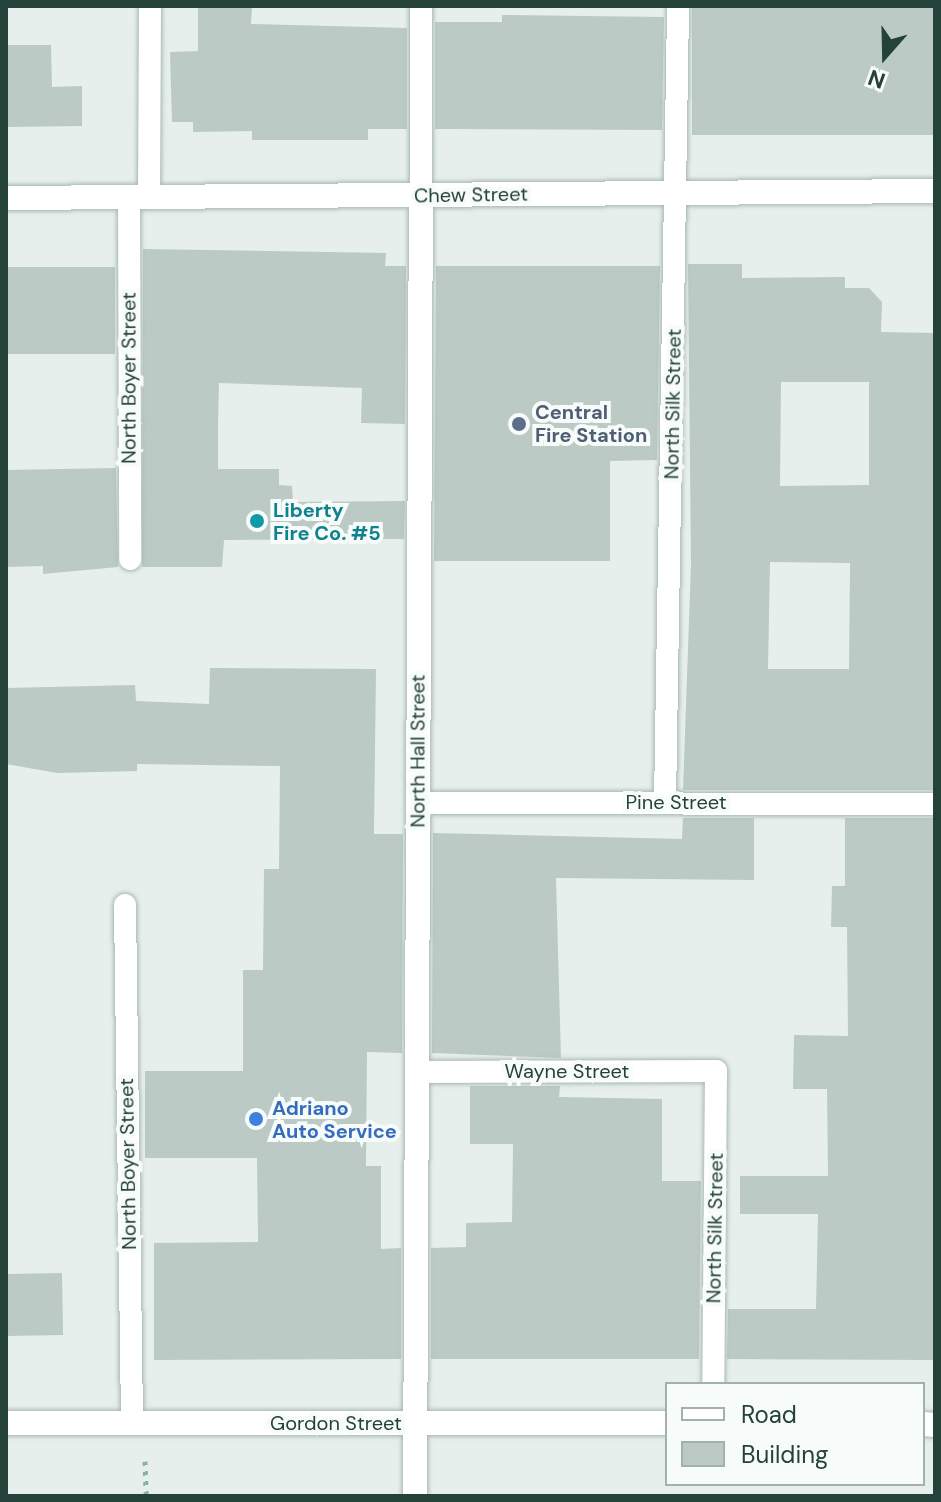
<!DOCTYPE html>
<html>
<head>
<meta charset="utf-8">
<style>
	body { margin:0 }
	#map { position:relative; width:941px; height:1502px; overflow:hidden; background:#e6efeb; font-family:"DM Sans",sans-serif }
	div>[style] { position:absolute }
	.building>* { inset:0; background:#bbcac4; transform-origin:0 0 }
	.path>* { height:5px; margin-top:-2.5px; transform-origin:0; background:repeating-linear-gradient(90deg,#86b3a5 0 4px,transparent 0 10px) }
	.roads { filter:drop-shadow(0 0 2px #a8b8b2) drop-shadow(0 0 2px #a8b8b2) }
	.lane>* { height:22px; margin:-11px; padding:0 11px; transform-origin:11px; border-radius:11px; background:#fff }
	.street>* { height:24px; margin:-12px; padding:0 12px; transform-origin:12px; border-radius:12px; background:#fff }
	.secondary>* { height:24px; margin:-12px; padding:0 12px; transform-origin:12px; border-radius:12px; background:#fff }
	.dots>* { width:22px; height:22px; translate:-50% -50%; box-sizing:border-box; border:4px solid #f7fbf9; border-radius:50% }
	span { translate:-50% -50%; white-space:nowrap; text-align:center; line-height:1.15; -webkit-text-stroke:8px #f7fbf9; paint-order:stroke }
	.street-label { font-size:20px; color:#24423a }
	.service-label { font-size:20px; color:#4e5e75; font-weight:700 }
	.left { translate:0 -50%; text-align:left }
	.culture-label { font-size:20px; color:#0d838f; font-weight:700 }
	.shop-label { font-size:20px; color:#366cbe; font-weight:700 }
	.frame { position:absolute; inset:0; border:8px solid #24423a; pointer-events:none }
	.legend { position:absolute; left:665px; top:1382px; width:260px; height:104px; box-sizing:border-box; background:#f7fbf9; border:2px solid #a3b1ad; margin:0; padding:10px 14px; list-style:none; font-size:24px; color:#24423a }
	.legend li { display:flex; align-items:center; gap:16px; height:40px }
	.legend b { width:40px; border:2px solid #a3b1ad }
	.north { position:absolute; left:845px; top:16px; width:80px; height:80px; -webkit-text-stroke:6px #f7fbf9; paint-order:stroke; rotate:200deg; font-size:22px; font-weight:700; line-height:32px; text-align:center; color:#24423a }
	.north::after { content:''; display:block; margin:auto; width:28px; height:36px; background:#24423a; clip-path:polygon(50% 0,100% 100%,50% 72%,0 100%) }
</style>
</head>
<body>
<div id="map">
	<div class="building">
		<i style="clip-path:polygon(198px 6px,252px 6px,251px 24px,407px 28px,407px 129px,368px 129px,368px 140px,252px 140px,252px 131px,193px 132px,193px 122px,172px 122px,170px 52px,198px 51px)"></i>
		<i style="left:692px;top:6px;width:243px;height:129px"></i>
		<i style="clip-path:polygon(502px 15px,664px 17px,662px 130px,435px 129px,435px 22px,502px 22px)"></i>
		<i style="clip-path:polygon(6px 45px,51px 45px,52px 87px,82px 86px,82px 126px,6px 127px)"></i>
		<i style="clip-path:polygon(143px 249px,386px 253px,385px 266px,406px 266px,405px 424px,361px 423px,362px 388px,219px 383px,218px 425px,218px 469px,279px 469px,279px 485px,292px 486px,293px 502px,405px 501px,404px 539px,224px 540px,222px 567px,142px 567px)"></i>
		<i style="clip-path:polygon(evenodd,688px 264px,742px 264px,742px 278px,845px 277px,845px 288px,869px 288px,882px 302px,881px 332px,935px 333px,935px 790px,683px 790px,691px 564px,688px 264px,781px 382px,869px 382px,869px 485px,780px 486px,781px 382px,688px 264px,770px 562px,850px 563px,849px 669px,768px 669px,770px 562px)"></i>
		<i style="clip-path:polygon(436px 266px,660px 266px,657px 460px,610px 461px,610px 561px,434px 561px)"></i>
		<i style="left:6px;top:267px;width:109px;height:87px"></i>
		<i style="clip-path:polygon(116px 468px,118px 567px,43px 574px,43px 566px,6px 567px,6px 470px)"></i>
		<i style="clip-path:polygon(210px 668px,376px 669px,374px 834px,403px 834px,402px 1053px,367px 1052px,366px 1166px,381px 1166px,381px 1249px,401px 1248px,401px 1359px,154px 1360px,154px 1243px,258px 1242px,257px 1158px,145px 1158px,145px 1071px,243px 1071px,243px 970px,263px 970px,264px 869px,279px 869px,280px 766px,137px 764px,137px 771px,57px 773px,6px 764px,6px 688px,135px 685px,136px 701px,209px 704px)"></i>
		<i style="clip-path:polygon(683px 818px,754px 818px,754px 880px,556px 878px,561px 1058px,432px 1053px,433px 833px,682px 839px)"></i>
		<i style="clip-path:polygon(845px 818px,935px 818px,935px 1360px,727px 1359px,728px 1309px,816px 1309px,818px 1214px,740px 1214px,740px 1176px,828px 1176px,827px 1089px,793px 1089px,794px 1035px,848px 1036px,847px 927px,831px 927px,832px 886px,845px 886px)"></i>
		<i style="clip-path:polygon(470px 1086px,560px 1086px,559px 1097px,662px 1099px,662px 1181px,701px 1181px,699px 1359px,431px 1359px,431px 1248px,466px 1247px,466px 1223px,512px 1222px,513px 1144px,470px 1144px)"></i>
		<i style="left:62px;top:1273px;width:62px;height:56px;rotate:89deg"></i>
	</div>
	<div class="path">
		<i style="left:145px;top:1461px;width:35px;rotate:88deg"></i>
	</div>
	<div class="roads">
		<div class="lane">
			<i style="left:421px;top:196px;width:190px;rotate:-90deg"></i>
			<i style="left:129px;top:197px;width:362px;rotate:89.8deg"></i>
			<i style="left:149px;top:197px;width:191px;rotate:-89.7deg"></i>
			<i style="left:665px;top:802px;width:796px;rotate:-89.06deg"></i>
			<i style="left:418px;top:803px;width:517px;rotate:0.11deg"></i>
			<i style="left:125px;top:905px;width:517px;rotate:89.22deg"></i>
			<i style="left:417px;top:1072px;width:299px;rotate:-0.2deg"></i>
			<i style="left:716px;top:1071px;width:313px;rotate:90.5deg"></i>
		</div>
		<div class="street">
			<i style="left:415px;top:1496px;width:1300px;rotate:-89.74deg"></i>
		</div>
		<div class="secondary">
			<i style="left:6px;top:198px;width:929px;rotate:-0.43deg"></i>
			<i style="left:6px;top:1423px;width:661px"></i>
			<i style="left:923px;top:1424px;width:12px;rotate:5deg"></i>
		</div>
	</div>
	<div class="dots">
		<i style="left:519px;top:424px;background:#5c6f8a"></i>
		<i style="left:257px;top:521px;background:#0f9aa8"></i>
		<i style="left:256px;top:1119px;background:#3f7fe0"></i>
	</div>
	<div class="street-label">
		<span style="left:471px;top:195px;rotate:-1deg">Chew Street</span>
		<span style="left:129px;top:378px;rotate:-90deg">North Boyer Street</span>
		<span style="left:673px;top:404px;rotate:-89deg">North Silk Street</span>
		<span style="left:418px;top:751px;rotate:-90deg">North Hall Street</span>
		<span style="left:676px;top:802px">Pine Street</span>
		<span style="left:567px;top:1071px">Wayne Street</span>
		<span style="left:128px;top:1164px;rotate:-91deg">North Boyer Street</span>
		<span style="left:715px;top:1228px;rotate:-89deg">North Silk Street</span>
		<span style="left:336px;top:1423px">Gordon Street</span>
	</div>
	<div class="service-label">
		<span class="left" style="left:535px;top:424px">Central<br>Fire Station</span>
	</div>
	<div class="culture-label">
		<span class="left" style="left:273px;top:522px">Liberty<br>Fire Co. #5</span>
	</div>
	<div class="shop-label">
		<span class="left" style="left:272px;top:1120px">Adriano<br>Auto Service</span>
	</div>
	<div class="frame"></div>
	<ul class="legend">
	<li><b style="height:10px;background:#fff"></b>Road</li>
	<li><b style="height:22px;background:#bbcac4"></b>Building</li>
	</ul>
	<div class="north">N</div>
</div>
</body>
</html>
